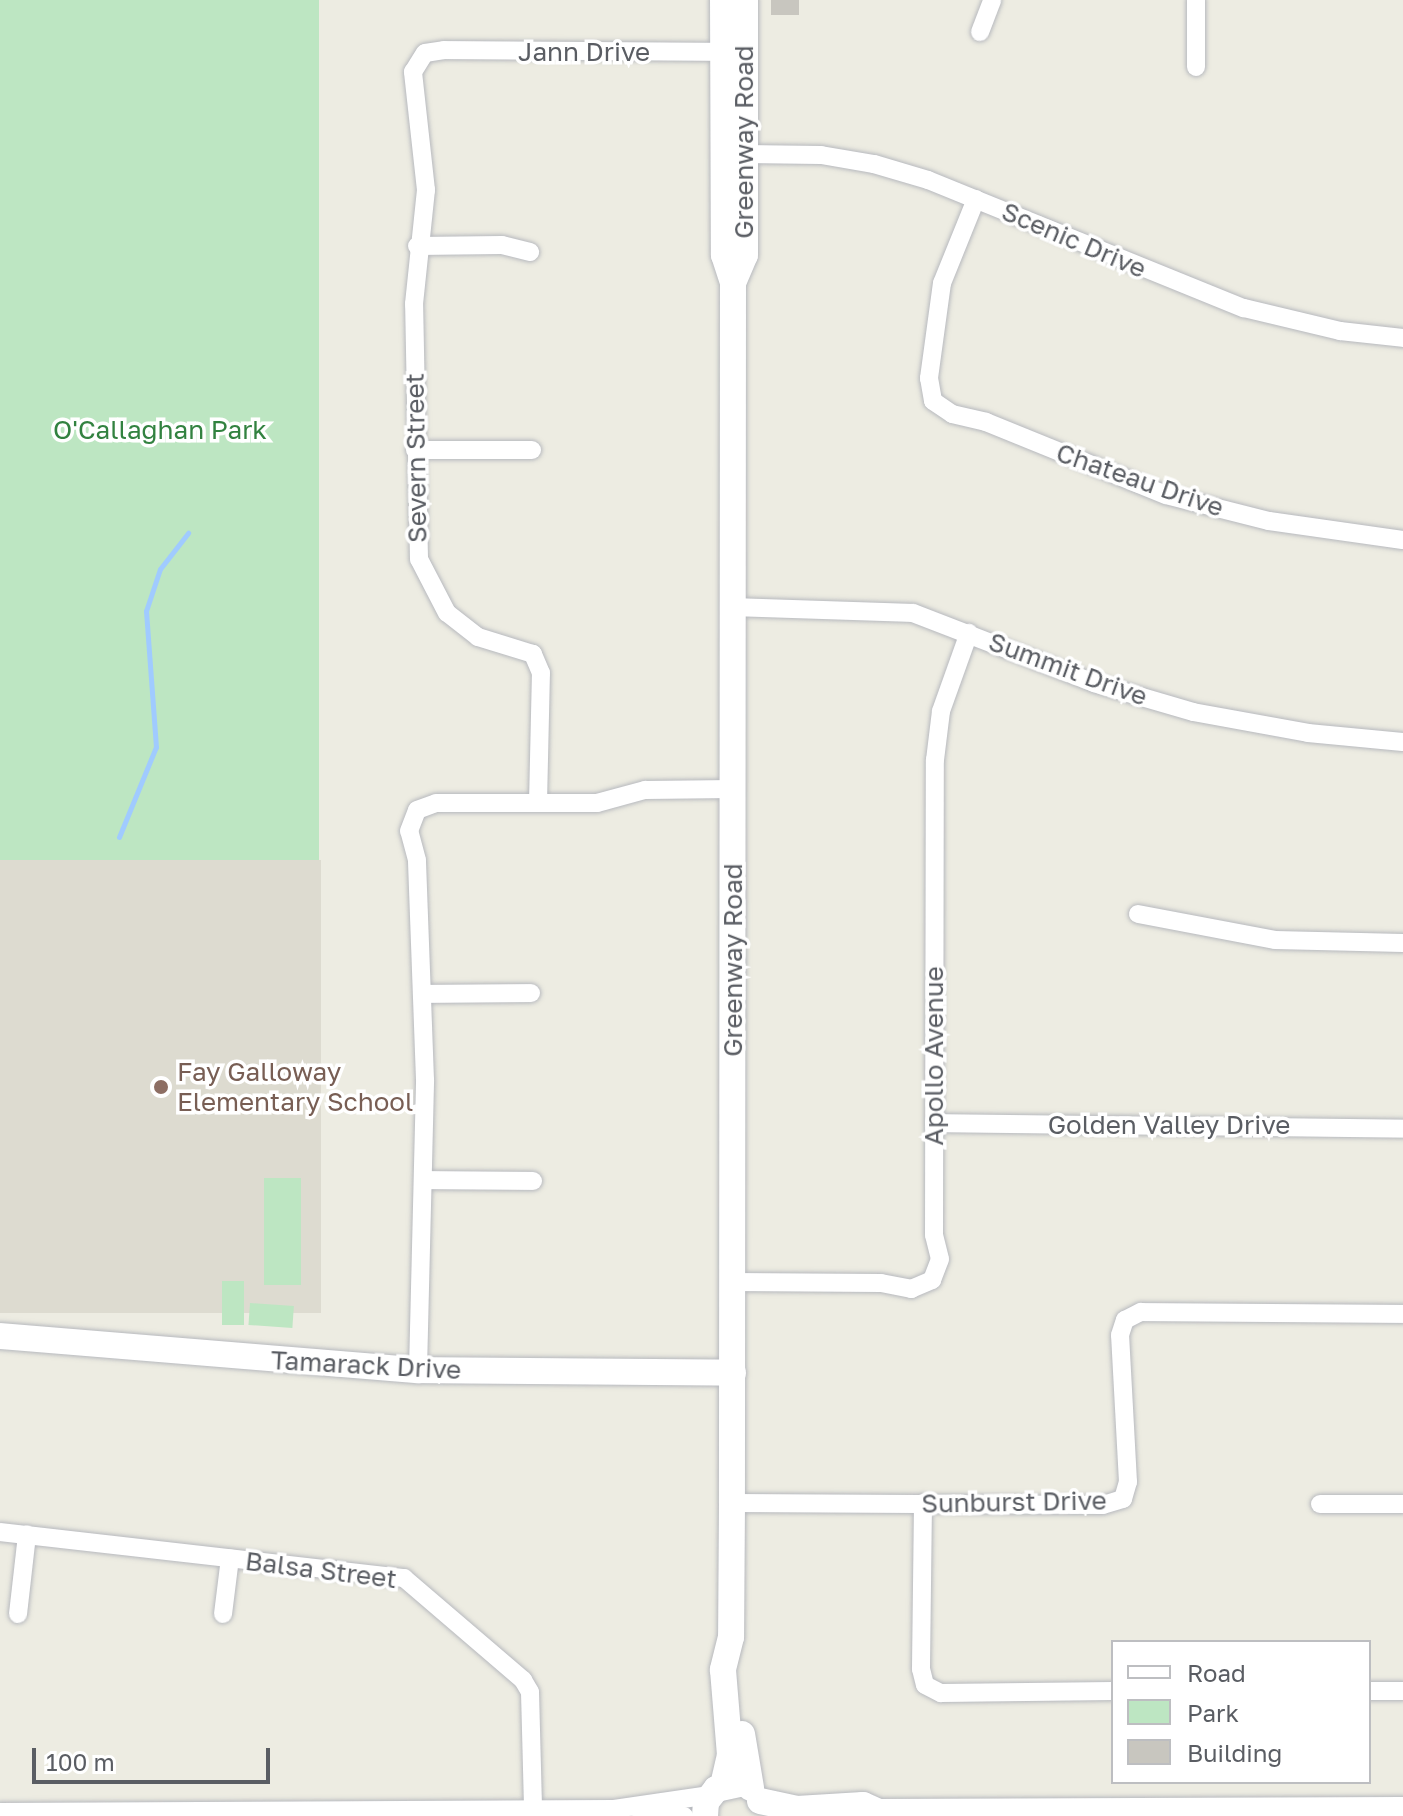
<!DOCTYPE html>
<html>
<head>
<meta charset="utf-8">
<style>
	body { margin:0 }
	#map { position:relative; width:1403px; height:1816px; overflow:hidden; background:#edece2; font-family:"Golos Text",sans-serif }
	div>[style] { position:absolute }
	.education>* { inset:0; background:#dddbd0; transform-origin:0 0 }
	.green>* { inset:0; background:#bde6c2; transform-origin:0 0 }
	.stream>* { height:5px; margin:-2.5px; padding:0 2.5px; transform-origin:2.5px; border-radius:2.5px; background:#a0cbff }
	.building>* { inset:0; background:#c8c6bf; transform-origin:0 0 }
	.roads { filter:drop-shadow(0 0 2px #b7b9be) drop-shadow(0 0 2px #b7b9be) }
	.street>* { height:18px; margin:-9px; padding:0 9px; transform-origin:9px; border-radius:9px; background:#fff }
	.secondary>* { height:26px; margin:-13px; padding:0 13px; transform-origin:13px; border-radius:13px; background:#fff }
	.dots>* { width:22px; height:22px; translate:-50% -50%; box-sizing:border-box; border:4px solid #fff; border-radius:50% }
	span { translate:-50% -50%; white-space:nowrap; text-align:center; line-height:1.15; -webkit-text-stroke:7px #fff; paint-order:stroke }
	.street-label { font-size:26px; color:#5a5d63 }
	.park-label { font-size:26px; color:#328240 }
	.education-label { font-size:26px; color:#785e54 }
	.left { translate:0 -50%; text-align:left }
	.legend { position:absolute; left:1111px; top:1640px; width:260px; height:144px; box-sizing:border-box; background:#fff; border:2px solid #bdbec1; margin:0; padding:10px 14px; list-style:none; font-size:24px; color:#5a5d63 }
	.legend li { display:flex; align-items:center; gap:16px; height:40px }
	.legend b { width:40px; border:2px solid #bdbec1 }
	.scale { position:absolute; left:32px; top:1748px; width:238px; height:36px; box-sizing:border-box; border:4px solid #5a5d63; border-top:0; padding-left:10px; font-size:24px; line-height:28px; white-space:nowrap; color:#5a5d63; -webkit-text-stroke:6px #fff; paint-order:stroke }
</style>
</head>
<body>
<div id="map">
	<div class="education">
		<i style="left:0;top:860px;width:321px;height:453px"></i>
	</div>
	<div class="green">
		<i style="left:0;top:0;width:319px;height:860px"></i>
		<i style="left:264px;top:1178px;width:37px;height:107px"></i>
		<i style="left:222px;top:1281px;width:22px;height:44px"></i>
		<i style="left:250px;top:1303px;width:44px;height:22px;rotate:4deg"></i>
	</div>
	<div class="stream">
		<i style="left:119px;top:837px;width:97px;rotate:-67.7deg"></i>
		<i style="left:156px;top:747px;width:136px;rotate:-94.2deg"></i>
		<i style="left:146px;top:611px;width:44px;rotate:-71.6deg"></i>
		<i style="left:160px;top:569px;width:46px;rotate:-52.1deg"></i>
	</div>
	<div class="building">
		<i style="left:771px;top:0;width:28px;height:15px"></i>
	</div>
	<div class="roads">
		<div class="street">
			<i style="left:1196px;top:0;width:67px;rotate:90deg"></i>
			<i style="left:980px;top:32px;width:34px;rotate:-69deg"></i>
			<i style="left:744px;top:154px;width:77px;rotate:0.7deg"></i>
			<i style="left:821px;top:155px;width:54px;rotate:9.6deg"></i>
			<i style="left:874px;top:164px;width:56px;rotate:16.5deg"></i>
			<i style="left:928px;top:180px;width:341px;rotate:22.1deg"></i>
			<i style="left:1244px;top:308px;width:99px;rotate:13.5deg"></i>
			<i style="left:1340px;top:331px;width:63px;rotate:6.3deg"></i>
			<i style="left:976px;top:199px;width:91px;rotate:112deg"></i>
			<i style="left:942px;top:283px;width:96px;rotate:97.8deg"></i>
			<i style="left:929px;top:378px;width:23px;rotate:80deg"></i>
			<i style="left:933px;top:401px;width:23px;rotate:34deg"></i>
			<i style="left:952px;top:414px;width:35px;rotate:13deg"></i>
			<i style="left:986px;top:422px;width:194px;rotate:22.1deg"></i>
			<i style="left:1166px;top:495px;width:106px;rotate:14.2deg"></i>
			<i style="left:1269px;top:521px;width:135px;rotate:8.1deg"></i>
			<i style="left:417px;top:246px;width:85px;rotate:-0.7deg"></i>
			<i style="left:502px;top:245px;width:29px;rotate:14deg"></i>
			<i style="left:415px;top:450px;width:117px"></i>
			<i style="left:733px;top:607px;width:180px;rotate:1.9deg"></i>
			<i style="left:913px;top:613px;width:194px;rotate:21.1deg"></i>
			<i style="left:1094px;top:683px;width:103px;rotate:16.3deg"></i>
			<i style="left:1193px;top:712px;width:117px;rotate:10.3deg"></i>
			<i style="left:1308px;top:733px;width:95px;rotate:5.4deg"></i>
			<i style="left:538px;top:803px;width:130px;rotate:-88.7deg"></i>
			<i style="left:541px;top:673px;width:21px;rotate:-113deg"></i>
			<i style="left:533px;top:654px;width:58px;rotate:-162.8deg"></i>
			<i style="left:478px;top:637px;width:39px;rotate:-142deg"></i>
			<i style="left:447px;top:613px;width:61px;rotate:-117.4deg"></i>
			<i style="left:419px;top:559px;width:255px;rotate:-91.1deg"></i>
			<i style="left:414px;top:304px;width:115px;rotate:-84deg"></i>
			<i style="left:426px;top:190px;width:119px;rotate:-96.3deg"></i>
			<i style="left:413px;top:72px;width:22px;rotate:-58deg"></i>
			<i style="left:425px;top:53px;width:19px;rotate:-9deg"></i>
			<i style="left:444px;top:50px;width:289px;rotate:0.4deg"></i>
			<i style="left:1138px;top:914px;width:139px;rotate:10.7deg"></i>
			<i style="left:1275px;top:940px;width:128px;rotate:1.3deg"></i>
			<i style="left:422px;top:994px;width:109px;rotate:-0.5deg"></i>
			<i style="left:934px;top:1123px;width:469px;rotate:0.7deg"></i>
			<i style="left:423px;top:1180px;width:110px;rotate:0.5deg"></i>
			<i style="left:732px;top:1282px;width:149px;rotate:0.4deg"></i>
			<i style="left:881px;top:1283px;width:31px;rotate:11deg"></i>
			<i style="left:911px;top:1289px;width:23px;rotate:-23deg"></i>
			<i style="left:932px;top:1280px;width:22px;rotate:-69deg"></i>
			<i style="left:940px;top:1259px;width:25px;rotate:-104deg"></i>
			<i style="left:934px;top:1235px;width:475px;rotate:-89.9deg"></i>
			<i style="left:935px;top:760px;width:49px;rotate:-83deg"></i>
			<i style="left:941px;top:711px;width:83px;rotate:-70.3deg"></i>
			<i style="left:418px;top:1370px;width:290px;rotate:-88.6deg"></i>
			<i style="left:425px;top:1080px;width:220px;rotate:-92.1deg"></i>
			<i style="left:417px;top:860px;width:30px;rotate:-105deg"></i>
			<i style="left:409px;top:831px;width:22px;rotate:-69deg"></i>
			<i style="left:417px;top:810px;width:20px;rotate:-20deg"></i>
			<i style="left:436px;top:803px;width:161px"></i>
			<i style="left:597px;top:803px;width:50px;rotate:-15.2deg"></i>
			<i style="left:645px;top:790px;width:88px;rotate:-0.7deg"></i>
			<i style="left:732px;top:1503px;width:371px;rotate:0.3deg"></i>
			<i style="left:1103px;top:1505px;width:21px;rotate:-17deg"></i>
			<i style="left:1123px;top:1499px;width:18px;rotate:-74deg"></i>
			<i style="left:1128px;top:1482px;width:147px;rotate:-93.1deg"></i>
			<i style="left:1120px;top:1335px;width:16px;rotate:-72deg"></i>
			<i style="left:1125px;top:1320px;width:18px;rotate:-27deg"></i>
			<i style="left:1141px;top:1312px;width:262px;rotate:0.4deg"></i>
			<i style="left:923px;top:1503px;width:166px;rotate:90.7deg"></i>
			<i style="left:921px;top:1669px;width:16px;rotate:76deg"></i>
			<i style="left:925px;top:1685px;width:18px;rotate:27deg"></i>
			<i style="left:941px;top:1693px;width:172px;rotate:-0.7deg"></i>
			<i style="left:1320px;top:1504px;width:83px"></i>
			<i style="left:0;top:1532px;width:407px;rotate:6.5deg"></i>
			<i style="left:404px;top:1578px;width:157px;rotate:40.6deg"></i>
			<i style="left:523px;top:1680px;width:14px;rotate:60deg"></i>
			<i style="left:530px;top:1692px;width:118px;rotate:88.5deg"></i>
			<i style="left:18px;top:1614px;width:80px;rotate:-83.5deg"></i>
			<i style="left:223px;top:1614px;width:56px;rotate:-82.9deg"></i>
			<i style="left:1369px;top:1691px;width:34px"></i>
			<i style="left:634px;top:1807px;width:51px;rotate:10.2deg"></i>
			<i style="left:0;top:1812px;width:614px;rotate:-0.28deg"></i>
			<i style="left:614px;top:1809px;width:97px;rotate:-8.3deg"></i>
		</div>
		<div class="secondary">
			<i style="left:723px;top:0;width:255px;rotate:89.8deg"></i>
			<i style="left:724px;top:255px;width:29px;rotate:72deg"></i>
			<i style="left:733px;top:283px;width:1220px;rotate:90.05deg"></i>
			<i style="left:732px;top:1503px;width:134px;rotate:90.4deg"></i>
			<i style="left:731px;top:1637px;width:34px;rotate:104deg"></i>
			<i style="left:723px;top:1670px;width:85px;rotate:85.3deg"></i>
			<i style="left:730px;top:1755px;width:31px;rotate:103deg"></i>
			<i style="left:733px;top:283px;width:30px;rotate:-67deg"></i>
			<i style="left:745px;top:255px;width:255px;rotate:-90deg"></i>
			<i style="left:0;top:1336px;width:419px;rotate:4.7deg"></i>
			<i style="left:418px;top:1370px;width:315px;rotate:0.5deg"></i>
			<i style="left:742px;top:1734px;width:55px;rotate:80.5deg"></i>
			<i style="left:760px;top:1801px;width:38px;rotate:12deg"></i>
			<i style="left:797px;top:1809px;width:66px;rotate:-3.5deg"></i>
			<i style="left:863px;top:1805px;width:17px;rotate:24deg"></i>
			<i style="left:879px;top:1812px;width:524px;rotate:-0.22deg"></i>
			<i style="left:705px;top:1816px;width:14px;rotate:-86deg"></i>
			<i style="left:706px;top:1802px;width:16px;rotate:-52deg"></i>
			<i style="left:716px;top:1789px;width:25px;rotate:-12deg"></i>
		</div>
	</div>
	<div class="dots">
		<i style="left:161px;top:1087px;background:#8d6e63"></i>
	</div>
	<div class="street-label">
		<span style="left:584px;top:52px">Jann Drive</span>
		<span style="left:744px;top:142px;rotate:-90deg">Greenway Road</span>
		<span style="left:1074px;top:240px;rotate:23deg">Scenic Drive</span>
		<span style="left:416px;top:458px;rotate:-91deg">Severn Street</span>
		<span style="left:1140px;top:480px;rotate:19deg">Chateau Drive</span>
		<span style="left:1068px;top:669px;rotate:20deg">Summit Drive</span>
		<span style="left:733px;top:960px;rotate:-90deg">Greenway Road</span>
		<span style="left:934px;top:1056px;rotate:-90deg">Apollo Avenue</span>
		<span style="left:1169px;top:1125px">Golden Valley Drive</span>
		<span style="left:366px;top:1365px;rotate:3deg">Tamarack Drive</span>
		<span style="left:1014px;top:1502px;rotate:-1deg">Sunburst Drive</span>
		<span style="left:321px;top:1570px;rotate:7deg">Balsa Street</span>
	</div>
	<div class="park-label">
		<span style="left:160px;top:430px">O'Callaghan Park</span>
	</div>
	<div class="education-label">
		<span class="left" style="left:177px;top:1087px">Fay Galloway<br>Elementary School</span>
	</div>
	<ul class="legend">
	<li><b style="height:10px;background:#fff"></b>Road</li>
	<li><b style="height:22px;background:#bde6c2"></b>Park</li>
	<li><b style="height:22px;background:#c8c6bf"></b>Building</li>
	</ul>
	<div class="scale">100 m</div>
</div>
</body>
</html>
